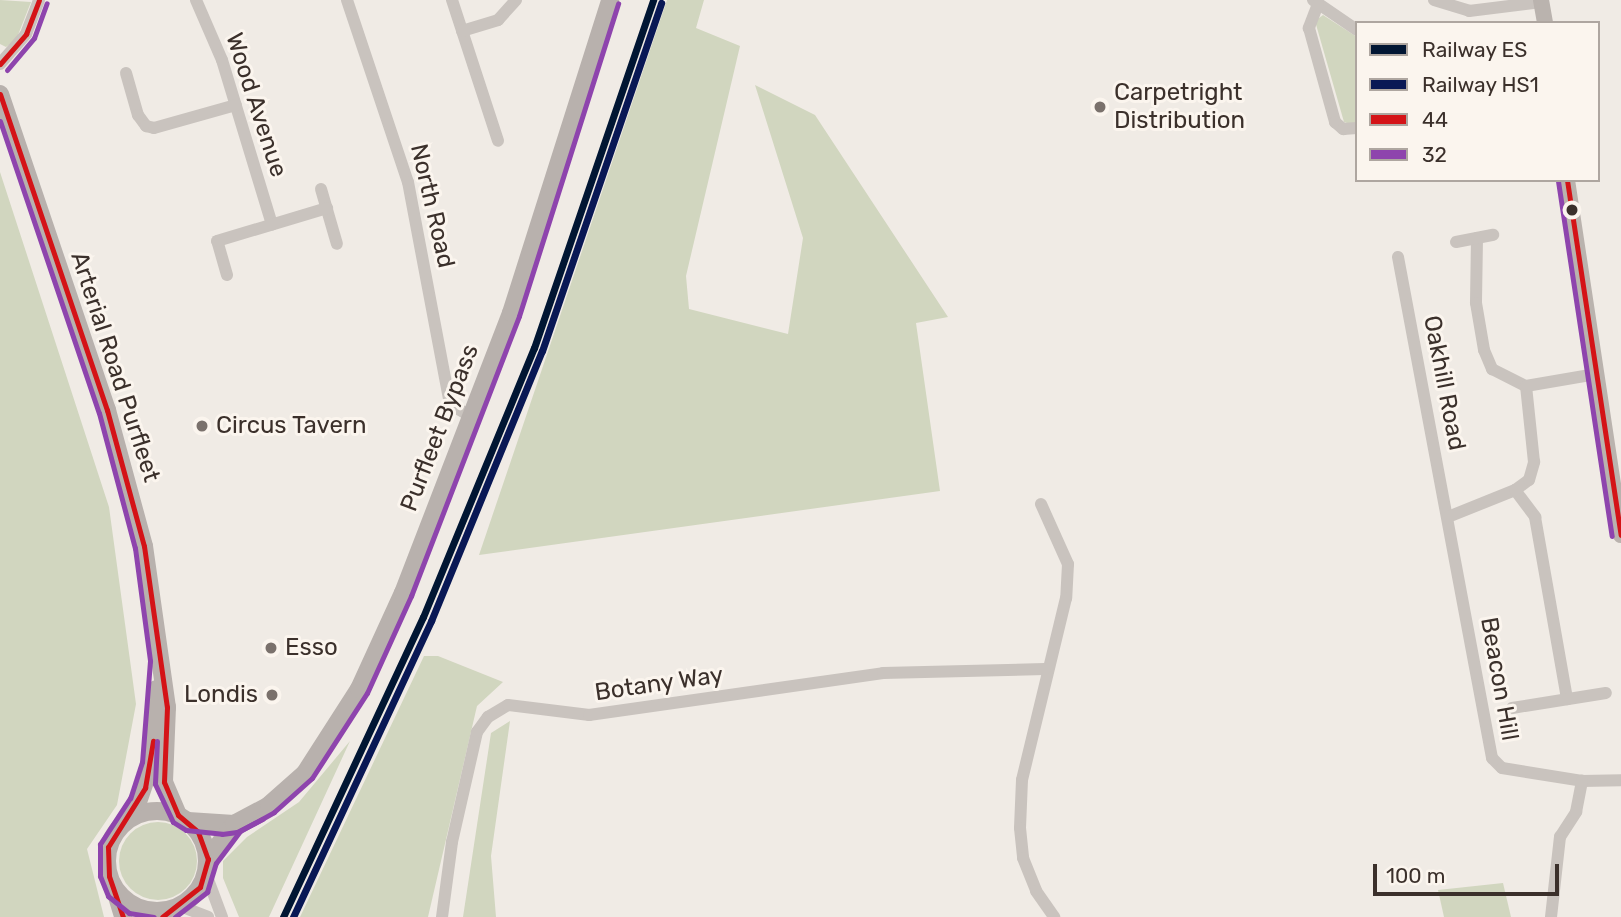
<!DOCTYPE html>
<html>
<head>
<meta charset="utf-8">
<style>
	body { margin:0 }
	#map { position:relative; width:1621px; height:917px; overflow:hidden; background:#f0ebe5; font-family:Rubik,sans-serif }
	div>[style] { position:absolute }
	.green>* { inset:0; background:#d1d6bf }
	.round { border-radius:50% }
	.street>* { height:12px; margin:-6px; padding:0 6px; transform-origin:6px; border-radius:6px; background:#c9c3be }
	.secondary>* { height:16px; margin:-8px; padding:0 8px; transform-origin:8px; border-radius:8px; background:#bab3ae }
	.primary>* { height:18px; margin:-9px; padding:0 9px; transform-origin:9px; border-radius:9px; background:#b8b1ad }
	.primary>.ring { margin:-9px; padding:0; box-sizing:content-box; background:none; border:18px solid #b8b1ad; border-radius:50% }
	.bus-1>* { height:5px; margin:-2.5px; padding:0 2.5px; transform-origin:2.5px; border-radius:2.5px; background:#d41317 }
	.bus-2>* { height:5px; margin:-2.5px; padding:0 2.5px; transform-origin:2.5px; border-radius:2.5px; background:#8e44ad }
	.rail-1>* { height:7px; margin:-3.5px; padding:0 3.5px; transform-origin:3.5px; border-radius:3.5px; background:#011633 }
	.rail-2>* { height:7px; margin:-3.5px; padding:0 3.5px; transform-origin:3.5px; border-radius:3.5px; background:#091855 }
	.dots>* { width:19px; height:19px; translate:-50% -50%; box-sizing:border-box; border:4px solid #fbf5ee; border-radius:50% }
	span { translate:-50% -50%; white-space:nowrap; text-align:center; line-height:1.15; -webkit-text-stroke:6px #fbf5ee; paint-order:stroke }
	.poi-label { font-size:24px; color:#3b302b }
	.left { translate:0 -50%; text-align:left }
	.right { translate:-100% -50%; text-align:right }
	.street-label { font-size:24px; color:#3b302b }
	.legend { position:absolute; left:1355px; top:21px; width:245px; height:161px; box-sizing:border-box; background:#fbf5ee; border:2px solid #aea6a0; margin:0; padding:9px 12px; list-style:none; font-size:21px; color:#3b302b }
	.legend li { display:flex; align-items:center; gap:14px; height:35px }
	.legend b { width:35px; border:2px solid #aea6a0 }
	.scale { position:absolute; left:1373px; top:864px; width:186px; height:32px; box-sizing:border-box; border:4px solid #3b302b; border-top:0; padding-left:9px; font-size:21px; line-height:24px; white-space:nowrap; color:#3b302b; -webkit-text-stroke:5px #fbf5ee; paint-order:stroke }
</style>
</head>
<body>
<div id="map">
	<div class="green">
		<i style="clip-path:polygon(0 0,31px 2px,16px 40px,6px 47px,0 44px)"></i>
		<i style="clip-path:polygon(667px 0,704px 0,696px 28px,740px 46px,686px 276px,689px 309px,788px 334px,803px 238px,755px 85px,815px 115px,948px 317px,916px 323px,940px 491px,479px 555px)"></i>
		<i style="clip-path:polygon(1323px 15px,1357px 37px,1357px 122px,1353px 125px,1344px 122px,1315px 21px)"></i>
		<i style="clip-path:polygon(0 172px,109px 507px,136px 704px,117px 805px,87px 849px,104px 917px,0 917px)"></i>
		<i style="clip-path:polygon(424px 656px,438px 656px,503px 682px,477px 706px,428px 917px,300px 917px)"></i>
		<i style="clip-path:polygon(510px 721px,491px 856px,496px 917px,463px 917px,491px 733px)"></i>
		<i style="clip-path:polygon(350px 741px,269px 917px,239px 917px,223px 878px,223px 861px,247px 837px,299px 802px)"></i>
		<i class="round" style="left:119px;top:822px;width:78px;height:78px"></i>
		<i style="clip-path:polygon(1503px 883px,1511px 917px,1444px 917px,1438px 890px)"></i>
	</div>
	<div class="street">
		<i style="left:196px;top:0;width:65px;rotate:66.6deg"></i>
		<i style="left:222px;top:60px;width:172px;rotate:73.1deg"></i>
		<i style="left:347px;top:0;width:192px;rotate:71.5deg"></i>
		<i style="left:408px;top:182px;width:220px;rotate:79.3deg"></i>
		<i style="left:449px;top:398px;width:9px;rotate:63deg"></i>
		<i style="left:453px;top:406px;width:20px;rotate:30deg"></i>
		<i style="left:452px;top:0;width:148px;rotate:71.9deg"></i>
		<i style="left:1313px;top:0;width:53px;rotate:34.3deg"></i>
		<i style="left:1434px;top:0;width:37px;rotate:17deg"></i>
		<i style="left:1469px;top:11px;width:73px;rotate:-7.1deg"></i>
		<i style="left:1318px;top:4px;width:26px;rotate:111deg"></i>
		<i style="left:1309px;top:28px;width:98px;rotate:74.5deg"></i>
		<i style="left:1335px;top:122px;width:11px;rotate:41deg"></i>
		<i style="left:1343px;top:129px;width:14px;rotate:-4deg"></i>
		<i style="left:462px;top:31px;width:38px;rotate:-17deg"></i>
		<i style="left:498px;top:20px;width:27px;rotate:-48deg"></i>
		<i style="left:0;top:64px;width:40px;rotate:-49deg"></i>
		<i style="left:26px;top:34px;width:36px;rotate:-69deg"></i>
		<i style="left:126px;top:73px;width:44px;rotate:74.1deg"></i>
		<i style="left:138px;top:115px;width:14px;rotate:54deg"></i>
		<i style="left:146px;top:126px;width:8px;rotate:14deg"></i>
		<i style="left:154px;top:128px;width:85px;rotate:-15.7deg"></i>
		<i style="left:321px;top:189px;width:57px;rotate:73.8deg"></i>
		<i style="left:1477px;top:238px;width:65px;rotate:90.9deg"></i>
		<i style="left:1476px;top:303px;width:48px;rotate:80.3deg"></i>
		<i style="left:1484px;top:350px;width:21px;rotate:67deg"></i>
		<i style="left:1492px;top:369px;width:38px;rotate:27deg"></i>
		<i style="left:1456px;top:242px;width:38px;rotate:-11deg"></i>
		<i style="left:1398px;top:257px;width:510px;rotate:79.37deg"></i>
		<i style="left:1492px;top:758px;width:14px;rotate:45deg"></i>
		<i style="left:1502px;top:768px;width:81px;rotate:9.2deg"></i>
		<i style="left:1582px;top:781px;width:39px;rotate:-1deg"></i>
		<i style="left:227px;top:275px;width:35px;rotate:-106deg"></i>
		<i style="left:217px;top:241px;width:115px;rotate:-16.7deg"></i>
		<i style="left:1515px;top:490px;width:34px;rotate:53deg"></i>
		<i style="left:1535px;top:517px;width:185px;rotate:80deg"></i>
		<i style="left:1041px;top:504px;width:66px;rotate:65.8deg"></i>
		<i style="left:1068px;top:564px;width:34px;rotate:93deg"></i>
		<i style="left:1066px;top:598px;width:187px;rotate:103.6deg"></i>
		<i style="left:1022px;top:780px;width:48px;rotate:92.4deg"></i>
		<i style="left:1020px;top:828px;width:30px;rotate:84deg"></i>
		<i style="left:1023px;top:858px;width:35px;rotate:68deg"></i>
		<i style="left:1036px;top:891px;width:32px;rotate:55deg"></i>
		<i style="left:1448px;top:517px;width:72px;rotate:-21.9deg"></i>
		<i style="left:1515px;top:490px;width:17px;rotate:-36deg"></i>
		<i style="left:1529px;top:480px;width:19px;rotate:-74deg"></i>
		<i style="left:1534px;top:462px;width:76px;rotate:-96deg"></i>
		<i style="left:1526px;top:386px;width:71px;rotate:-9.7deg"></i>
		<i style="left:1512px;top:708px;width:95px;rotate:-9.1deg"></i>
		<i style="left:206px;top:874px;width:46px;rotate:69.6deg"></i>
		<i style="left:180px;top:906px;width:30px;rotate:21deg"></i>
		<i style="left:442px;top:917px;width:76px;rotate:-82.4deg"></i>
		<i style="left:452px;top:842px;width:113px;rotate:-77.2deg"></i>
		<i style="left:477px;top:732px;width:19px;rotate:-54deg"></i>
		<i style="left:488px;top:717px;width:23px;rotate:-31deg"></i>
		<i style="left:508px;top:705px;width:82px;rotate:7deg"></i>
		<i style="left:589px;top:715px;width:297px;rotate:-8.1deg"></i>
		<i style="left:883px;top:673px;width:162px;rotate:-1.4deg"></i>
		<i style="left:1551px;top:917px;width:81px;rotate:-83.6deg"></i>
		<i style="left:1560px;top:837px;width:30px;rotate:-57deg"></i>
		<i style="left:1576px;top:812px;width:32px;rotate:-79deg"></i>
	</div>
	<div class="secondary">
		<i style="left:1541px;top:0;width:23px;rotate:80deg"></i>
		<i style="left:1567px;top:180px;width:359px;rotate:81.4deg"></i>
	</div>
	<div class="primary">
		<i style="left:0;top:94px;width:334px;rotate:71.3deg"></i>
		<i style="left:107px;top:410px;width:141px;rotate:74.8deg"></i>
		<i style="left:144px;top:546px;width:163px;rotate:81.9deg"></i>
		<i style="left:167px;top:707px;width:75px;rotate:92.3deg"></i>
		<i style="left:164px;top:782px;width:36px;rotate:67deg"></i>
		<i class="ring" style="left:107px;top:811px;width:82px;height:82px"></i>
		<i style="left:126px;top:819px;width:21px;rotate:-55deg"></i>
		<i style="left:138px;top:802px;width:40px;rotate:-71.1deg"></i>
		<i style="left:151px;top:764px;width:75px;rotate:-86.2deg"></i>
		<i style="left:188px;top:821px;width:46px;rotate:3.7deg"></i>
		<i style="left:208px;top:859px;width:44px;rotate:-53.4deg"></i>
		<i style="left:234px;top:824px;width:40px;rotate:-28deg"></i>
		<i style="left:269px;top:805px;width:48px;rotate:-41.6deg"></i>
		<i style="left:305px;top:773px;width:100px;rotate:-57.3deg"></i>
		<i style="left:359px;top:689px;width:106px;rotate:-65.4deg"></i>
		<i style="left:403px;top:593px;width:300px;rotate:-68.9deg"></i>
		<i style="left:511px;top:313px;width:328px;rotate:-72.4deg"></i>
		<i style="left:115px;top:890px;width:28px;rotate:73deg"></i>
	</div>
	<div class="bus-1">
		<i style="left:0;top:64px;width:40px;rotate:-49deg"></i>
		<i style="left:26px;top:34px;width:36px;rotate:-69deg"></i>
		<i style="left:0;top:94px;width:334px;rotate:71.3deg"></i>
		<i style="left:107px;top:410px;width:141px;rotate:74.8deg"></i>
		<i style="left:144px;top:546px;width:163px;rotate:81.9deg"></i>
		<i style="left:167px;top:707px;width:75px;rotate:92.3deg"></i>
		<i style="left:164px;top:782px;width:36px;rotate:67deg"></i>
		<i style="left:178px;top:815px;width:26px;rotate:40deg"></i>
		<i style="left:198px;top:832px;width:29px;rotate:70deg"></i>
		<i style="left:208px;top:859px;width:29px;rotate:106deg"></i>
		<i style="left:200px;top:887px;width:48px;rotate:141.7deg"></i>
		<i style="left:1567px;top:180px;width:359px;rotate:81.4deg"></i>
		<i style="left:123px;top:917px;width:43px;rotate:-108.9deg"></i>
		<i style="left:109px;top:876px;width:29px;rotate:-92deg"></i>
		<i style="left:108px;top:847px;width:70px;rotate:-57.9deg"></i>
		<i style="left:145px;top:788px;width:48px;rotate:-80.3deg"></i>
	</div>
	<div class="bus-2">
		<i style="left:7px;top:70px;width:42px;rotate:-49.8deg"></i>
		<i style="left:34px;top:38px;width:37px;rotate:-70deg"></i>
		<i style="left:0;top:121px;width:308px;rotate:71.3deg"></i>
		<i style="left:99px;top:413px;width:140px;rotate:75.1deg"></i>
		<i style="left:135px;top:548px;width:114px;rotate:82.4deg"></i>
		<i style="left:150px;top:661px;width:101px;rotate:94.5deg"></i>
		<i style="left:142px;top:762px;width:38px;rotate:108deg"></i>
		<i style="left:130px;top:798px;width:55px;rotate:123.1deg"></i>
		<i style="left:100px;top:844px;width:32px;rotate:90deg"></i>
		<i style="left:100px;top:876px;width:22px;rotate:68deg"></i>
		<i style="left:108px;top:896px;width:27px;rotate:39deg"></i>
		<i style="left:129px;top:913px;width:25px;rotate:9deg"></i>
		<i style="left:1558px;top:181px;width:359px;rotate:81.4deg"></i>
		<i style="left:157px;top:741px;width:43px;rotate:92.7deg"></i>
		<i style="left:155px;top:784px;width:42px;rotate:64.7deg"></i>
		<i style="left:173px;top:822px;width:15px;rotate:32deg"></i>
		<i style="left:186px;top:830px;width:36px;rotate:6deg"></i>
		<i style="left:222px;top:834px;width:15px;rotate:-8deg"></i>
		<i style="left:237px;top:832px;width:29px;rotate:-27deg"></i>
		<i style="left:175px;top:917px;width:41px;rotate:-38deg"></i>
		<i style="left:207px;top:892px;width:30px;rotate:-73deg"></i>
		<i style="left:216px;top:863px;width:40px;rotate:-53deg"></i>
		<i style="left:240px;top:831px;width:39px;rotate:-29deg"></i>
		<i style="left:274px;top:812px;width:51px;rotate:-41.8deg"></i>
		<i style="left:312px;top:778px;width:101px;rotate:-57.1deg"></i>
		<i style="left:367px;top:693px;width:107px;rotate:-65.6deg"></i>
		<i style="left:411px;top:596px;width:300px;rotate:-68.9deg"></i>
		<i style="left:519px;top:316px;width:328px;rotate:-72.4deg"></i>
	</div>
	<div class="rail-1">
		<i style="left:283px;top:917px;width:331px;rotate:-65deg"></i>
		<i style="left:423px;top:617px;width:291px;rotate:-67.6deg"></i>
		<i style="left:534px;top:348px;width:368px;rotate:-71.1deg"></i>
	</div>
	<div class="rail-2">
		<i style="left:293px;top:917px;width:327px;rotate:-65deg"></i>
		<i style="left:431px;top:621px;width:292px;rotate:-67.7deg"></i>
		<i style="left:542px;top:351px;width:368px;rotate:-71.1deg"></i>
	</div>
	<div class="dots">
		<i style="left:1100px;top:107px;background:#7a716c"></i>
		<i style="left:1572px;top:210px;background:#3b302b"></i>
		<i style="left:202px;top:426px;background:#7a716c"></i>
		<i style="left:271px;top:648px;background:#7a716c"></i>
		<i style="left:272px;top:695px;background:#7a716c"></i>
	</div>
	<div class="poi-label">
		<span class="left" style="left:1114px;top:107px">Carpetright<br>Distribution</span>
		<span class="left" style="left:216px;top:426px">Circus Tavern</span>
		<span class="left" style="left:285px;top:648px">Esso</span>
		<span class="right" style="left:258px;top:695px">Londis</span>
	</div>
	<div class="street-label">
		<span style="left:256px;top:105px;rotate:72deg">Wood Avenue</span>
		<span style="left:432px;top:206px;rotate:77deg">North Road</span>
		<span style="left:115px;top:367px;rotate:72deg">Arterial Road Purfleet</span>
		<span style="left:1444px;top:383px;rotate:79deg">Oakhill Road</span>
		<span style="left:440px;top:428px;rotate:-69deg">Purfleet Bypass</span>
		<span style="left:1499px;top:679px;rotate:80deg">Beacon Hill</span>
		<span style="left:659px;top:684px;rotate:-8deg">Botany Way</span>
	</div>
	<ul class="legend">
	<li><b style="height:9px;background:#011633"></b>Railway ES</li>
	<li><b style="height:9px;background:#091855"></b>Railway HS1</li>
	<li><b style="height:9px;background:#d41317"></b>44</li>
	<li><b style="height:9px;background:#8e44ad"></b>32</li>
	</ul>
	<div class="scale">100 m</div>
</div>
</body>
</html>
